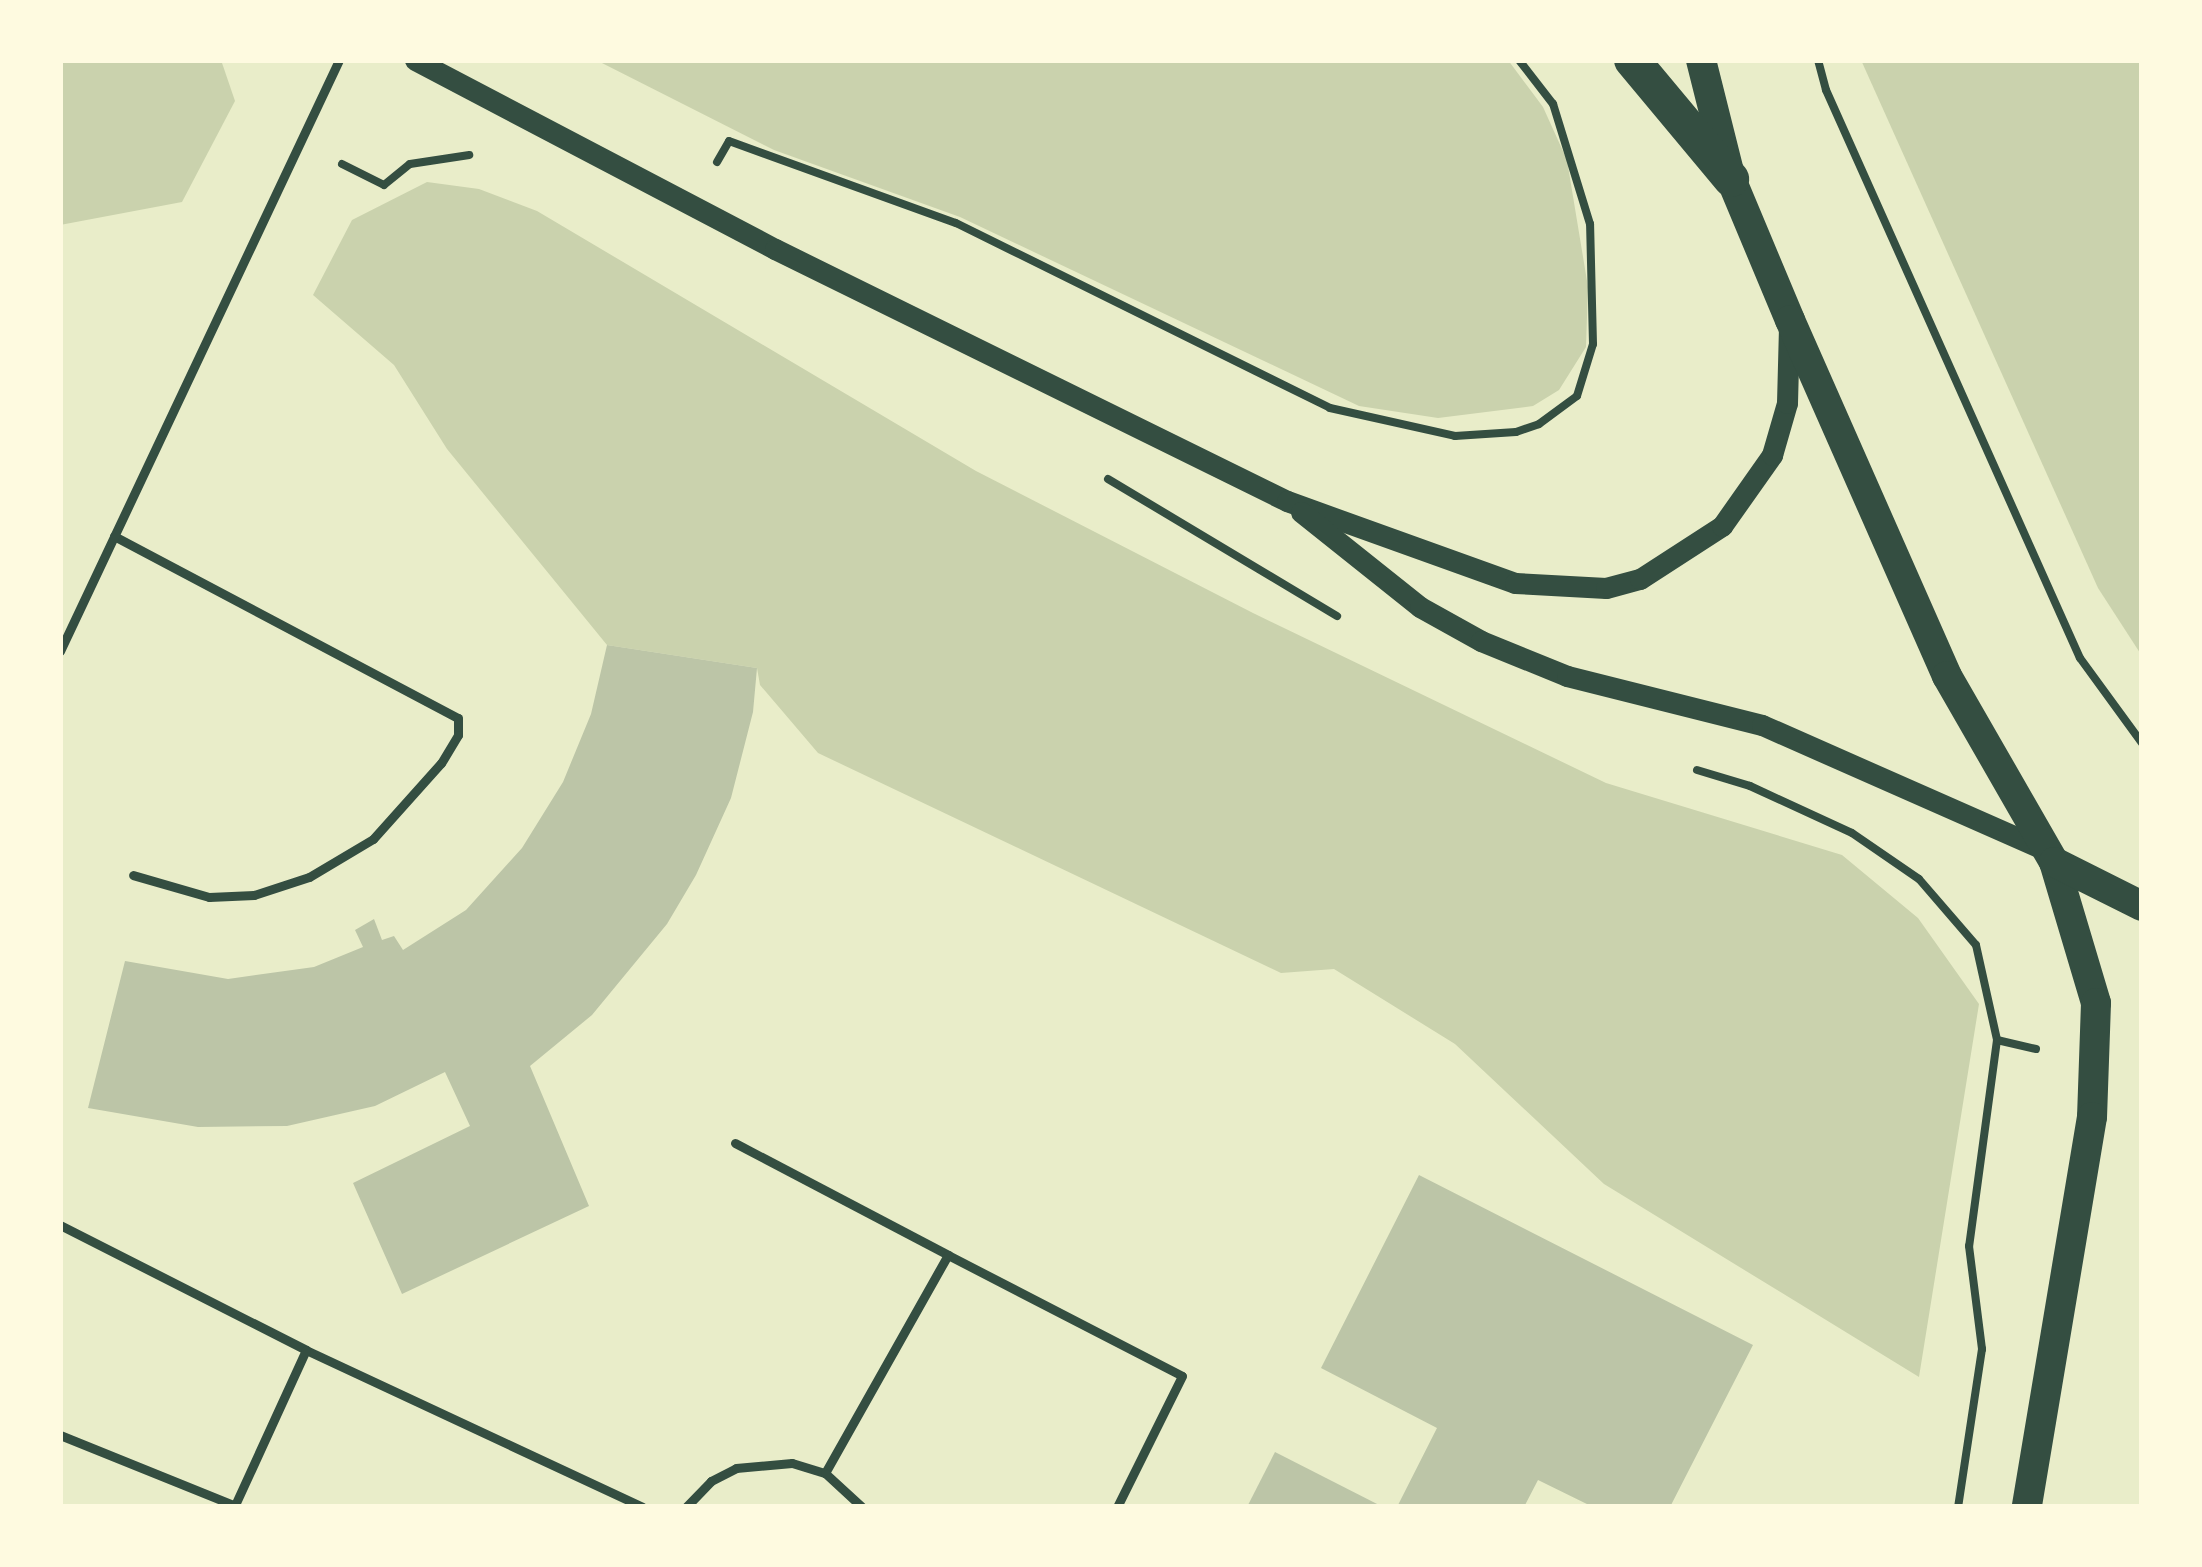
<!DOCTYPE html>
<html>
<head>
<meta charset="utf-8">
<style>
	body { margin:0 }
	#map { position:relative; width:2202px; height:1567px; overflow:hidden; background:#e9edc9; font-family:Bitter,serif }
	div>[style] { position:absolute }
	.green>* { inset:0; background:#cad2ad }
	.building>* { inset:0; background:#bcc5a7 }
	.path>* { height:8px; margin:-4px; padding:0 4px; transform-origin:4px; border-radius:4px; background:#344e41 }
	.service>* { height:9px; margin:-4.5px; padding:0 4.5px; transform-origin:4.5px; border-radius:4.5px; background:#344e41 }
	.tertiary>* { height:21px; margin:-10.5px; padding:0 10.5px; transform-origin:10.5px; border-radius:10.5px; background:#344e41 }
	.primary>* { height:30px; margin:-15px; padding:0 15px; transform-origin:15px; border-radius:15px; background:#344e41 }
	.motorway>* { height:36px; margin:-18px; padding:0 18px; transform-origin:18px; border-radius:18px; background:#344e41 }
	span { translate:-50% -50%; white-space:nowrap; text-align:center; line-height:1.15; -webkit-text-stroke:9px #fefae0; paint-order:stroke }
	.frame { position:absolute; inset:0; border:63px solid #fefae0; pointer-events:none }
</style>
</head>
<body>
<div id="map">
	<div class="green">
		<i style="clip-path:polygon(60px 60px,221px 60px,235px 101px,182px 202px,60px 225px)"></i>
		<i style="clip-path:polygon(596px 60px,1508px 60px,1543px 107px,1567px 160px,1588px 287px,1586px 347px,1559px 390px,1533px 406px,1438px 418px,1359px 406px,960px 217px,774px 150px)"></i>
		<i style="clip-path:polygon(1861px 60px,2142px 60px,2142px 656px,2098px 588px)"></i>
		<i style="clip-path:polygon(427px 182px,479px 189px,537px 211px,976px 471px,1253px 613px,1606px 783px,1842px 855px,1918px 918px,1979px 1004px,1919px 1377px,1604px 1184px,1455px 1044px,1334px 969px,1281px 973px,818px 753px,760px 685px,757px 668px,607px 645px,447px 449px,394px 365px,313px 295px,352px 220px)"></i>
	</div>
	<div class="building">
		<i style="clip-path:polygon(607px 645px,757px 668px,753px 712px,731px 798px,696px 875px,667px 924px,592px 1015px,530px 1066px,589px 1206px,402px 1294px,353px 1183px,470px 1126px,445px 1072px,375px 1106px,287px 1126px,198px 1127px,88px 1108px,125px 961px,228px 979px,314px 967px,363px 947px,355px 930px,374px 919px,382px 940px,394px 936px,403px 950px,466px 910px,522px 848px,563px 782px,591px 714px)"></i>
		<i style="clip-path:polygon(1419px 1175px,1753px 1345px,1670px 1507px,1593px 1507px,1538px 1480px,1524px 1507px,1397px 1507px,1437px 1428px,1321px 1368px)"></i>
		<i style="clip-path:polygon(1275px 1452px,1383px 1507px,1247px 1507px)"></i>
	</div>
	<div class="path">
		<i style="left:1818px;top:60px;width:31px;rotate:75deg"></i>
		<i style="left:1826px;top:90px;width:622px;rotate:65.91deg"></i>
		<i style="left:2080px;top:658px;width:105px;rotate:53.9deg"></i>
		<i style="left:717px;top:162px;width:24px;rotate:-60deg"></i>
		<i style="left:729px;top:141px;width:241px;rotate:19.9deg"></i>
		<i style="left:956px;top:223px;width:417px;rotate:26.3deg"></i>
		<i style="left:1330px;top:408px;width:128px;rotate:12.6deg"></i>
		<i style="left:1455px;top:436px;width:61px;rotate:-3.8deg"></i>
		<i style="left:1516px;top:432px;width:24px;rotate:-19deg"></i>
		<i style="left:1539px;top:424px;width:47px;rotate:-36.4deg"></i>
		<i style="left:1577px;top:396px;width:54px;rotate:-72.9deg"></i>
		<i style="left:1593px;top:344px;width:120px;rotate:-91.4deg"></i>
		<i style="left:1590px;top:224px;width:126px;rotate:-107.1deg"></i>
		<i style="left:1553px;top:104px;width:56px;rotate:-127.7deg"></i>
		<i style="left:342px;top:164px;width:47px;rotate:26.6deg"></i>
		<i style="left:384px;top:185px;width:33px;rotate:-39deg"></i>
		<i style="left:410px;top:164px;width:60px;rotate:-8.7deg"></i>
		<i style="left:1108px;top:479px;width:267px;rotate:30.9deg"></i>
		<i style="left:1697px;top:770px;width:55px;rotate:16.8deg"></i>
		<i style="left:1750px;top:786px;width:112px;rotate:24.7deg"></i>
		<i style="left:1852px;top:833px;width:81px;rotate:34.5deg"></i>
		<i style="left:1919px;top:879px;width:87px;rotate:49.2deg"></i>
		<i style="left:1976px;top:945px;width:97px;rotate:77.5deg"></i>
		<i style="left:1997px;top:1040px;width:208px;rotate:97.7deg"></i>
		<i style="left:1969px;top:1246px;width:104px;rotate:82.8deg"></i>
		<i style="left:1982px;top:1349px;width:160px;rotate:98.6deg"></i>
		<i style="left:1997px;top:1040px;width:40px;rotate:13deg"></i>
	</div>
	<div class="service">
		<i style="left:114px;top:536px;width:389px;rotate:27.9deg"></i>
		<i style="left:458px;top:718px;width:17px;rotate:90deg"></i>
		<i style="left:458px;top:735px;width:33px;rotate:121deg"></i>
		<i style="left:441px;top:763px;width:102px;rotate:131.8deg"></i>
		<i style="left:373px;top:839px;width:74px;rotate:149.3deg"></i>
		<i style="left:309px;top:877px;width:58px;rotate:161.9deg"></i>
		<i style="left:254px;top:895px;width:45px;rotate:177.5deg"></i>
		<i style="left:209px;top:897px;width:79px;rotate:-163.9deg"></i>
		<i style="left:60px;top:651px;width:654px;rotate:-64.73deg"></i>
		<i style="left:735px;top:1143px;width:241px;rotate:27.7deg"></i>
		<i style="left:60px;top:1225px;width:276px;rotate:26.9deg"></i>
		<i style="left:306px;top:1350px;width:371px;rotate:25deg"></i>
		<i style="left:60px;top:1435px;width:192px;rotate:22deg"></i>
		<i style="left:825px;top:1473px;width:250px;rotate:-60.6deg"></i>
		<i style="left:948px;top:1255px;width:263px;rotate:27.3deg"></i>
		<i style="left:1182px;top:1376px;width:146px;rotate:116.4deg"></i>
		<i style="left:235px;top:1505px;width:170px;rotate:-65.4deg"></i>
		<i style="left:686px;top:1507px;width:36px;rotate:-46deg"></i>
		<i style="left:711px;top:1481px;width:28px;rotate:-27deg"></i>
		<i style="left:736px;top:1468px;width:56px;rotate:-5.1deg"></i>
		<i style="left:792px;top:1463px;width:34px;rotate:17deg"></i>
		<i style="left:825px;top:1473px;width:50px;rotate:42.6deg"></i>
	</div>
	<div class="tertiary">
		<i style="left:415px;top:60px;width:407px;rotate:27.7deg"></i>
		<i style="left:775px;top:249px;width:571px;rotate:26.21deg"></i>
		<i style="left:1287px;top:501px;width:242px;rotate:19.8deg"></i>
		<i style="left:1515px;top:583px;width:91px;rotate:3.1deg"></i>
		<i style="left:1606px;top:588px;width:35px;rotate:-15deg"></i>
		<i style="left:1640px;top:579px;width:98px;rotate:-32.9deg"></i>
		<i style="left:1722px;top:526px;width:87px;rotate:-54.8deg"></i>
		<i style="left:1772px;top:455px;width:54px;rotate:-73.9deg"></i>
		<i style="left:1787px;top:403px;width:76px;rotate:-88.5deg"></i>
		<i style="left:1301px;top:512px;width:152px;rotate:38.6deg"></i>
		<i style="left:1420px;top:607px;width:70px;rotate:29.1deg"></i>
		<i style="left:1481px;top:641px;width:93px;rotate:22.1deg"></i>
		<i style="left:1567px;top:676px;width:201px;rotate:14.1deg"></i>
		<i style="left:1762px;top:725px;width:310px;rotate:23.8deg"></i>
	</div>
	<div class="primary">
		<i style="left:1701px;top:60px;width:123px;rotate:75.9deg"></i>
		<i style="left:1731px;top:179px;width:153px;rotate:67.3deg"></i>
		<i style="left:1790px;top:320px;width:389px;rotate:66.2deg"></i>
		<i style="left:1947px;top:676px;width:215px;rotate:60.1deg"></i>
		<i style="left:2054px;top:862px;width:147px;rotate:73.4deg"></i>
		<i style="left:2096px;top:1003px;width:114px;rotate:92deg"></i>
		<i style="left:2092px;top:1117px;width:395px;rotate:99.5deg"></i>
		<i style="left:2054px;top:862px;width:98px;rotate:26.6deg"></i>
	</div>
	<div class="motorway">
		<i style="left:1632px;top:60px;width:155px;rotate:50.2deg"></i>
	</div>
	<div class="frame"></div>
</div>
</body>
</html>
